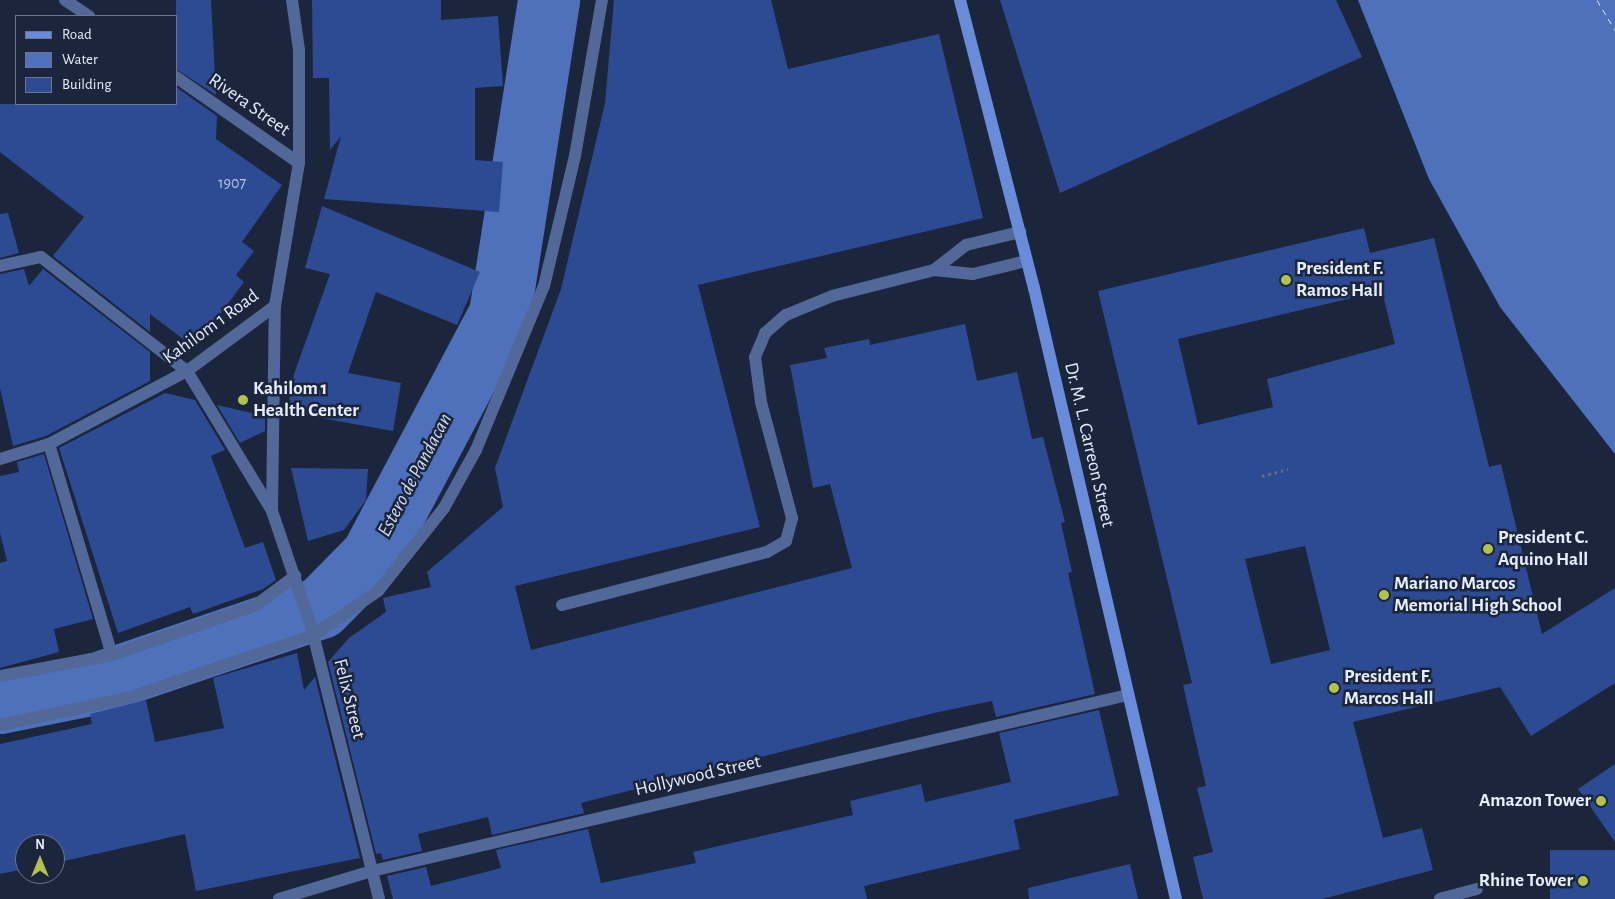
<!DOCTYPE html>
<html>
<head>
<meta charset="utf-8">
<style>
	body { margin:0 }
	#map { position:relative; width:1615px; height:899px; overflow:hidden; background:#1b263c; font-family:"Alegreya Sans",sans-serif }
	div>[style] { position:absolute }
	.water>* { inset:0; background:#4f70bb }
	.river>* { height:62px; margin:-31px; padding:0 31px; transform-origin:31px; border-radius:31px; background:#4f70bb }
	.ferry>* { height:1px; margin-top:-0.5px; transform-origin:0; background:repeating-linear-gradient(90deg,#d1dbf0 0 6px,transparent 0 11px) }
	.building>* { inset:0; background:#2d4b92; transform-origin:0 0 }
	.path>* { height:3px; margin-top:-1.5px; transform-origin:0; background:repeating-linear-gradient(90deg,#646e81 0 2.5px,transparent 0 6.5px) }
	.lane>* { height:12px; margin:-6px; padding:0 6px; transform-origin:6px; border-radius:6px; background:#516898 }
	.street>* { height:12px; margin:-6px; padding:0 6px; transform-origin:6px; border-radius:6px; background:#516898 }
	.secondary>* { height:12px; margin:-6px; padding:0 6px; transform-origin:6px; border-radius:6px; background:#688bda }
	.dots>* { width:14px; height:14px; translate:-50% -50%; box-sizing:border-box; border:2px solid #1b263c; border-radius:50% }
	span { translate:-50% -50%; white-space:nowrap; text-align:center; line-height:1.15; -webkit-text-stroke:5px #1b263c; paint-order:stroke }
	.number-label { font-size:16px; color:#b7c4e2 }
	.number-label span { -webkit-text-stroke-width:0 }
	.street-label { font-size:19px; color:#e5edfc }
	.poi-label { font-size:19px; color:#e5edfc; font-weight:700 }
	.left { translate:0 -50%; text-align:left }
	.right { translate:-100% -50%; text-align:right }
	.water-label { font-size:20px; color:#d1dbf0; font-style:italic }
	.legend { position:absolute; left:15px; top:15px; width:162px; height:90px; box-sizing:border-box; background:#1b263c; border:1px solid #6c7689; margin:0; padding:6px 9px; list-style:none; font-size:15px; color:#e5edfc }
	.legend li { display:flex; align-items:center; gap:10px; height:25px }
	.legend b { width:25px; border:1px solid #6c7689 }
	.north { position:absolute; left:15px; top:834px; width:50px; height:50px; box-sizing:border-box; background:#1b263c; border:1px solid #6c7689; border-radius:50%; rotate:0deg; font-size:14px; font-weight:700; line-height:20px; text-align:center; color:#e5edfc }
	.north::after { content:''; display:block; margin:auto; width:18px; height:22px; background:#b5c249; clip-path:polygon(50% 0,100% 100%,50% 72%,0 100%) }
</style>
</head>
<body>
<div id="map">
	<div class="water">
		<i style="clip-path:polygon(1358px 0,1615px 0,1615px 454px,1500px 307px,1429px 179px)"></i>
	</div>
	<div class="river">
		<i style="left:0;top:703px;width:98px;rotate:-11.2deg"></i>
		<i style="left:96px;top:684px;width:237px;rotate:-18.7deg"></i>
		<i style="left:321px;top:608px;width:73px;rotate:-45.6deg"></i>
		<i style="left:372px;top:556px;width:274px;rotate:-62.1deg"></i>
		<i style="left:500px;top:314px;width:318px;rotate:-81.1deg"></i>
	</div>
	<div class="ferry">
		<i style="left:1597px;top:0;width:35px;rotate:59deg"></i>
	</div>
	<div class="building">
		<i style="clip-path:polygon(176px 0,211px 0,216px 95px,176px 69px)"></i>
		<i style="clip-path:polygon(312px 0,441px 0,441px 20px,498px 16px,503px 86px,475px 88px,475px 160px,503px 162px,499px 212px,324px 199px,341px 136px,330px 150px,329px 78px,313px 78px)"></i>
		<i style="clip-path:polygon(614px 0,771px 0,788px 69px,939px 34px,983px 218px,698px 285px,760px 527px,515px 586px,531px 650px,852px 568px,830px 484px,813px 488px,790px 365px,827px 358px,824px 348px,869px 339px,870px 345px,965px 324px,977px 381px,1017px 372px,1032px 439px,1043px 437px,1065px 522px,1061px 523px,1072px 572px,1068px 573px,1095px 694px,996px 717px,992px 701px,934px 713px,581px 803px,584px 813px,492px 835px,488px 817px,418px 834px,422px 851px,383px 860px,381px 853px,376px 854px,328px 662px,349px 638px,386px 612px,383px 598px,431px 587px,427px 572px,503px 507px,495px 468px,561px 289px,605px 103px)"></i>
		<i style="clip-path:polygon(1000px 0,1336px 0,1362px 57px,1060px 193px)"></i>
		<i style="clip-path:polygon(176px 87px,217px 116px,216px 139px,282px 185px,242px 242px,254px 251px,236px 275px,244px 282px,195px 348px,150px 314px,150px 332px,53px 256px,84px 217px,0 152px,0 104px,176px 104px)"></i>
		<i style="clip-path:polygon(322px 206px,480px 272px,457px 325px,376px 292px,348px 373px,401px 383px,393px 431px,287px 412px,294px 374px,330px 274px,305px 268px)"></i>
		<i style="clip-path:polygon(8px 213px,19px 253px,0 258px,0 214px)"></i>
		<i style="clip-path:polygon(evenodd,1364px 228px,1370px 253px,1434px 238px,1489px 467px,1501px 464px,1542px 634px,1615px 588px,1615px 683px,1531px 736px,1500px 687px,1353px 722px,1383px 838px,1422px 828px,1433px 870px,1322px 899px,1203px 899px,1193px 857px,1213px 852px,1197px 788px,1206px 786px,1183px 685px,1192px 683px,1098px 291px,1364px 228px,1382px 291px,1395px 344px,1267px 379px,1273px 407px,1198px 425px,1178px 339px,1382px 291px,1364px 228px,1305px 546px,1330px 650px,1271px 664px,1245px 559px,1305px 546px)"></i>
		<i style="clip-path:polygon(24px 269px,29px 286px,43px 269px,150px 352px,150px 381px,46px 436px,13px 446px,0 388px,0 274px)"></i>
		<i style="clip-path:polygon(165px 393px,195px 400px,225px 450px,211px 456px,245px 548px,263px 542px,276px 580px,263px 589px,193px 614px,190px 607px,118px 633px,59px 448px)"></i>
		<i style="clip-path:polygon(217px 405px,265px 416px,265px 431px,240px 443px)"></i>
		<i style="clip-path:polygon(44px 454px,93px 619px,54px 629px,59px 652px,0 668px,0 563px,7px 561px,0 533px,0 476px,19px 472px,17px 462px)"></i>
		<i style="clip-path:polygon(291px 468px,368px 469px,366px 500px,344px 530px,308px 541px)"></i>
		<i style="clip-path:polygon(297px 653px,304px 690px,315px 677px,360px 858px,196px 891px,185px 834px,55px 863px,55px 844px,25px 844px,25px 869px,0 874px,0 744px,92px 724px,90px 714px,146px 700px,155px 742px,224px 728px,213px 678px)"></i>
		<i style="clip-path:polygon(1099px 710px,1119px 795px,1014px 820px,1020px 849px,864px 886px,867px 899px,393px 899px,387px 876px,426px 867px,431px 886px,501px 868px,496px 850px,588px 829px,601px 883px,696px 863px,693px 852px,853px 815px,850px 801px,921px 784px,925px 802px,1011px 782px,999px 733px)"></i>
		<i style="clip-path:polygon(1615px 764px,1615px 842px,1578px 789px)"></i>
		<i style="left:1615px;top:850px;width:49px;height:65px;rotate:90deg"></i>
		<i style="clip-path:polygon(1130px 864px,1138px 899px,1029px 899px,1028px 888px)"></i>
	</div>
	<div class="path">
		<i style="left:1262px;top:476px;width:27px;rotate:-15deg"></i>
	</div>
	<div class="lane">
		<i style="left:934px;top:270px;width:41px;rotate:-38deg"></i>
		<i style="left:966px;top:245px;width:56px;rotate:-13.5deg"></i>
		<i style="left:562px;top:605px;width:212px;rotate:-14.5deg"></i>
		<i style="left:767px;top:552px;width:22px;rotate:-30deg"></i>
		<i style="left:786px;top:541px;width:24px;rotate:-75deg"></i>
		<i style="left:792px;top:518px;width:120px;rotate:-105deg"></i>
		<i style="left:761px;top:402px;width:45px;rotate:-97.6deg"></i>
		<i style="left:755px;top:357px;width:26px;rotate:-67deg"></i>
		<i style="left:765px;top:333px;width:28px;rotate:-41deg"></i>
		<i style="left:786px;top:315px;width:50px;rotate:-22.4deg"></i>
		<i style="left:832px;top:296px;width:105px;rotate:-14.3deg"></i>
		<i style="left:934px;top:270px;width:39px;rotate:6deg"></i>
		<i style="left:973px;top:274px;width:55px;rotate:-13.8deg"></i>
		<i style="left:1443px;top:898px;width:35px;rotate:-15deg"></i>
	</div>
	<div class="street">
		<i style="left:65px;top:0;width:29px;rotate:34deg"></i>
		<i style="left:176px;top:77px;width:150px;rotate:35deg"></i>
		<i style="left:0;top:266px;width:42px;rotate:-12.4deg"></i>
		<i style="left:41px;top:257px;width:185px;rotate:38deg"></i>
		<i style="left:187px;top:371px;width:164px;rotate:58.7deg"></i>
		<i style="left:272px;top:511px;width:121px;rotate:71.3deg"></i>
		<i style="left:311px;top:626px;width:281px;rotate:76deg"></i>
		<i style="left:49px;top:444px;width:220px;rotate:73.4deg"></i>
		<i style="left:0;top:459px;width:51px;rotate:-17deg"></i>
		<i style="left:49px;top:444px;width:156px;rotate:-27.9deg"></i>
		<i style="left:187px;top:371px;width:109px;rotate:-36.5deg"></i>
		<i style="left:272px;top:511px;width:205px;rotate:-89.2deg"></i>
		<i style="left:275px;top:306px;width:145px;rotate:-80.5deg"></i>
		<i style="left:299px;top:163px;width:113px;rotate:-90deg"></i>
		<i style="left:299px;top:50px;width:50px;rotate:-98deg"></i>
		<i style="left:0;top:676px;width:114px;rotate:-10.6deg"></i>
		<i style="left:112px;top:655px;width:152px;rotate:-19.1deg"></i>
		<i style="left:256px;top:605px;width:49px;rotate:-36.6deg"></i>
		<i style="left:0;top:725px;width:131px;rotate:-11.9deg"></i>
		<i style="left:128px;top:698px;width:196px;rotate:-18.7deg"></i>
		<i style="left:314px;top:635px;width:78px;rotate:-34.5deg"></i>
		<i style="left:378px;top:591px;width:106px;rotate:-51.5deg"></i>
		<i style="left:444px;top:508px;width:66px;rotate:-61.1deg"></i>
		<i style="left:476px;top:450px;width:178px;rotate:-67.5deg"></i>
		<i style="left:544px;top:286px;width:134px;rotate:-76.6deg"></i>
		<i style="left:575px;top:156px;width:158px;rotate:-80.2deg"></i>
		<i style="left:279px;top:899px;width:97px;rotate:-16.8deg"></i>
		<i style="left:372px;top:871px;width:776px;rotate:-13.11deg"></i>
		<i style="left:1440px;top:899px;width:3px;rotate:-18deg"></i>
	</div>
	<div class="secondary">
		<i style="left:960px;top:0;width:297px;rotate:75.6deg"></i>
		<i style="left:1034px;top:288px;width:627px;rotate:76.92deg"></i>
	</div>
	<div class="dots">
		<i style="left:1286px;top:280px;background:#b5c249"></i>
		<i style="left:243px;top:400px;background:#b5c249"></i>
		<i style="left:1488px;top:549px;background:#b5c249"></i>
		<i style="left:1384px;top:595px;background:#b5c249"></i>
		<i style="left:1334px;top:688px;background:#b5c249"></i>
		<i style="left:1601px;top:801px;background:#b5c249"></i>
		<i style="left:1583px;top:881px;background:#b5c249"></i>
	</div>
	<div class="number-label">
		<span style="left:232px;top:183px">1907</span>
	</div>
	<div class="street-label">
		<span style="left:249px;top:105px;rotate:35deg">Rivera Street</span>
		<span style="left:211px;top:327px;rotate:-36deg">Kahilom 1 Road</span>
		<span style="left:1089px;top:445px;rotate:77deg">Dr. M. L. Carreon Street</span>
		<span style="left:349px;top:699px;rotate:76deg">Felix Street</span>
		<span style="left:698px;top:776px;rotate:-13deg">Hollywood Street</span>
	</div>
	<div class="poi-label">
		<span class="left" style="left:1296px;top:280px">President F.<br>Ramos Hall</span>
		<span class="left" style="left:253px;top:400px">Kahilom 1<br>Health Center</span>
		<span class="left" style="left:1498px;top:549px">President C.<br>Aquino Hall</span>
		<span class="left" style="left:1394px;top:595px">Mariano Marcos<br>Memorial High School</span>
		<span class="left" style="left:1344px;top:688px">President F.<br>Marcos Hall</span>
		<span class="right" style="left:1591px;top:801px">Amazon Tower</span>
		<span class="right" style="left:1573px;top:881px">Rhine Tower</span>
	</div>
	<div class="water-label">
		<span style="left:415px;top:475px;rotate:-62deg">Estero de Pandacan</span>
	</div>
	<ul class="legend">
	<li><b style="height:6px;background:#688bda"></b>Road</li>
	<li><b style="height:14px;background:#4f70bb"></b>Water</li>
	<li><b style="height:14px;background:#2d4b92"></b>Building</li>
	</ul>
	<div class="north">N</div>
</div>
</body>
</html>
